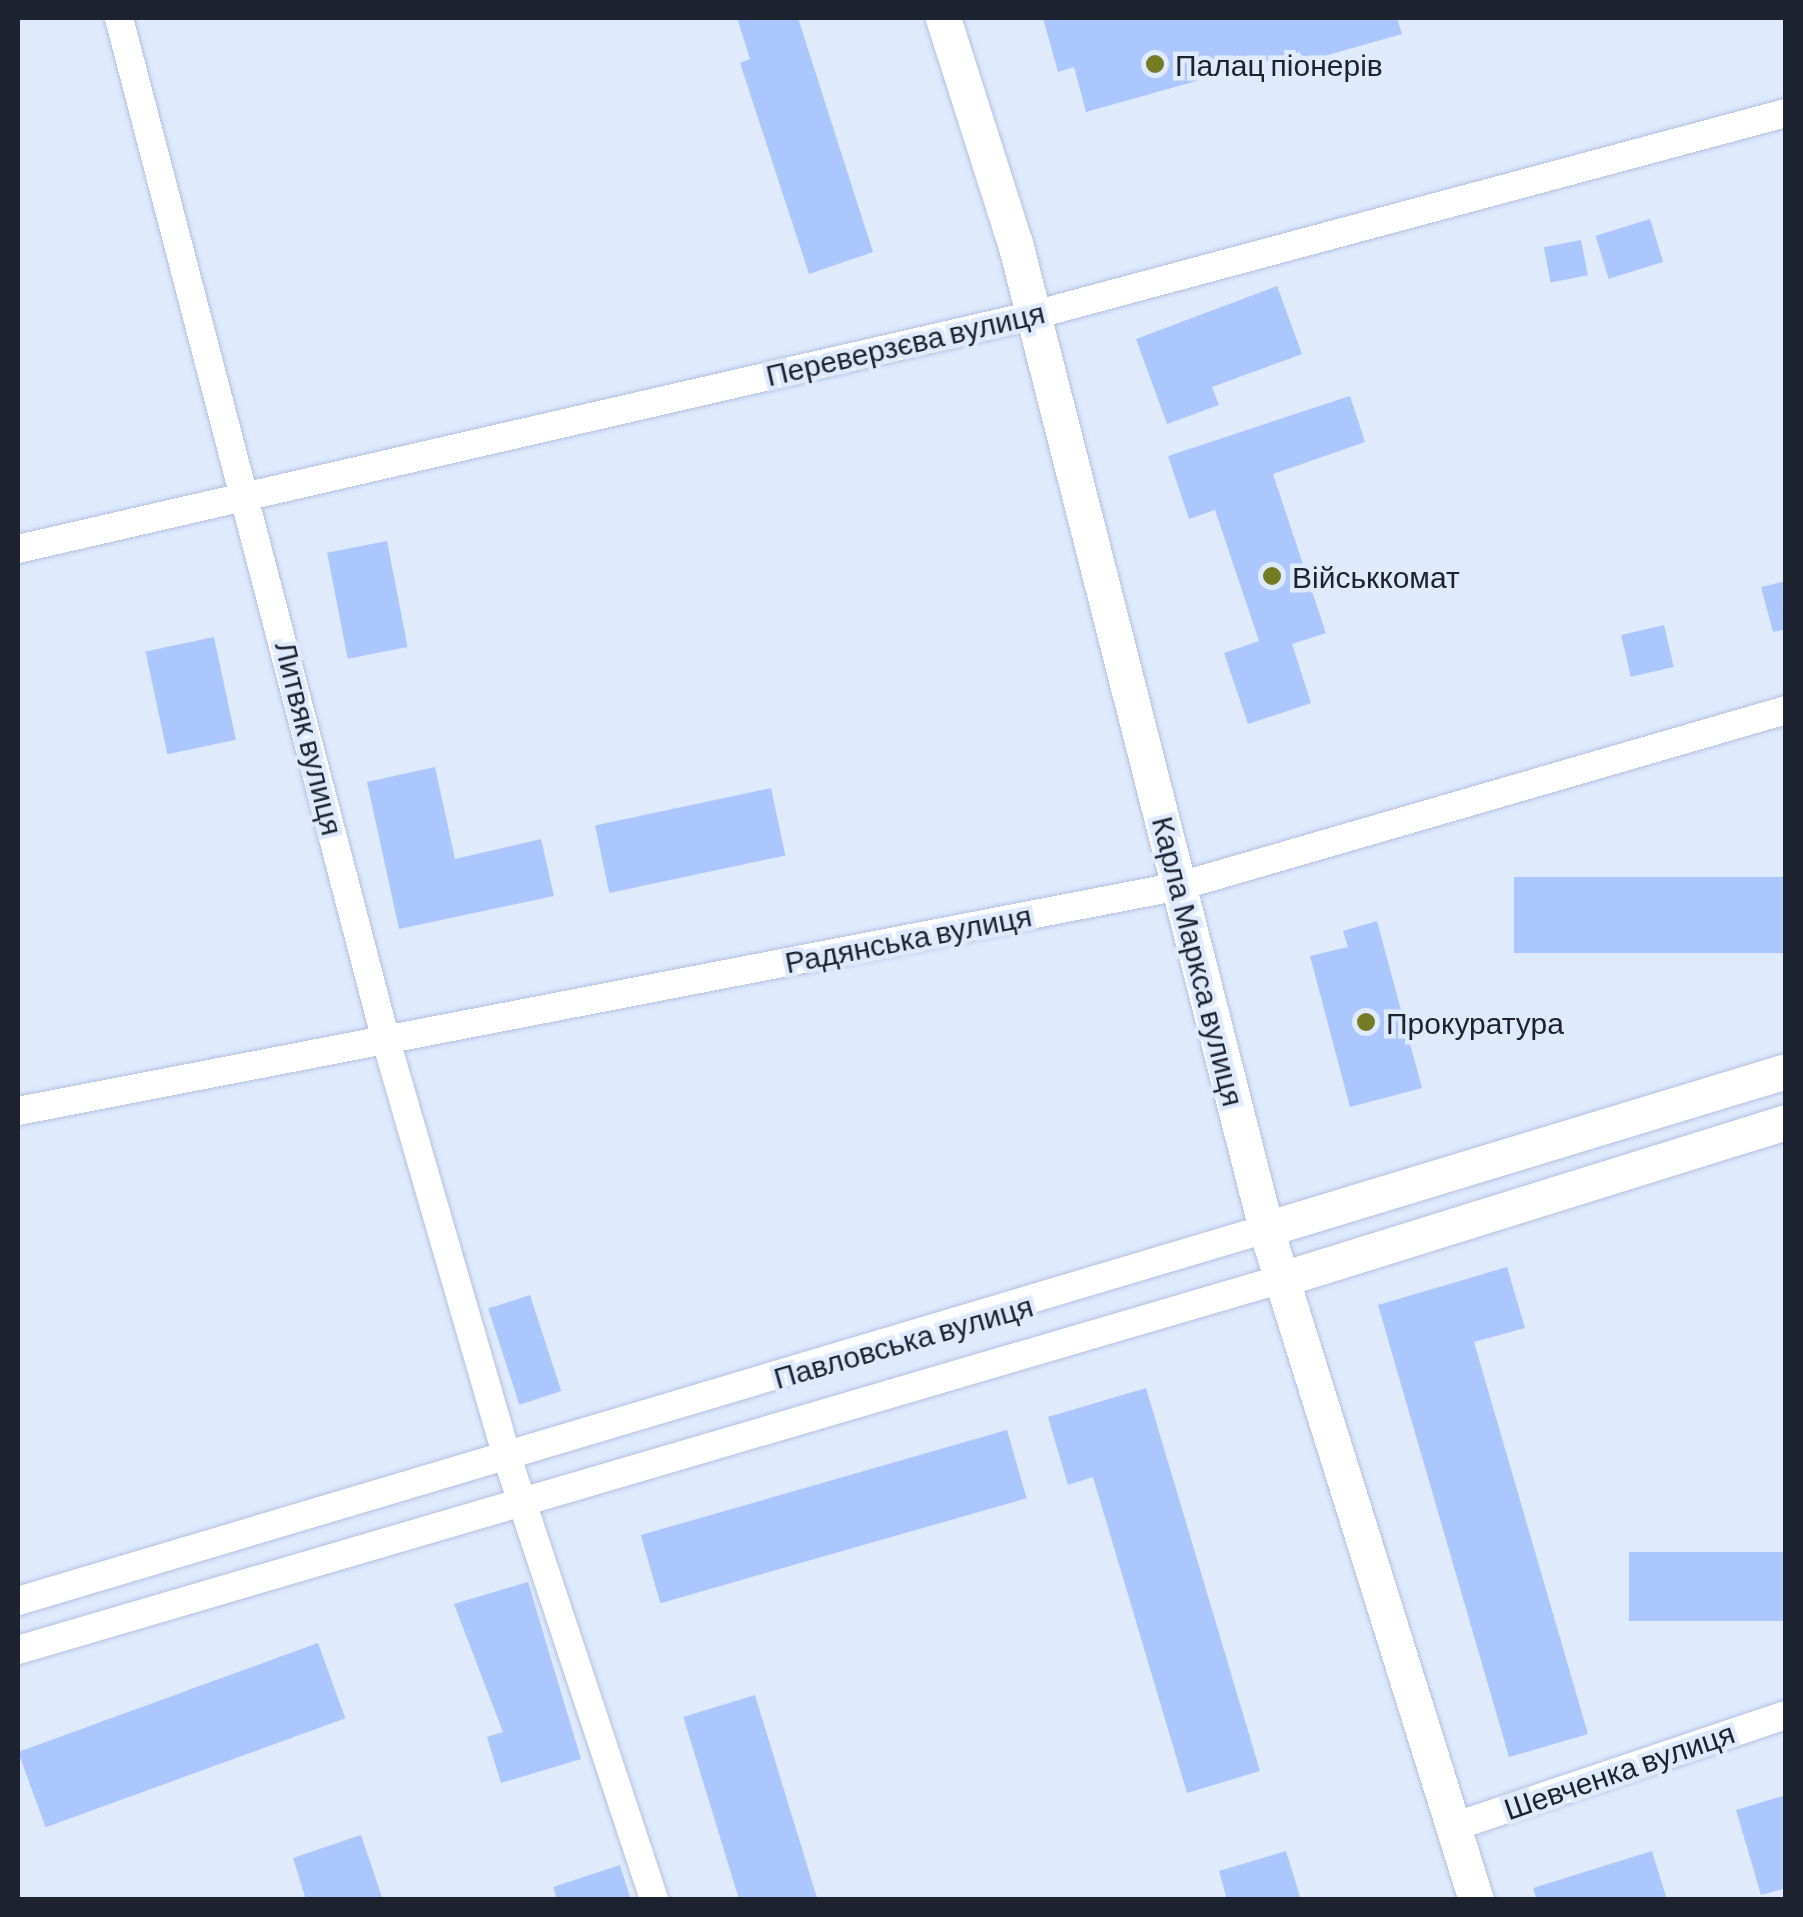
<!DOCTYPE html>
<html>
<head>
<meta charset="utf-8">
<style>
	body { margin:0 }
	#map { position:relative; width:1803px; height:1917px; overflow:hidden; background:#e0eafd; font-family:Barlow,sans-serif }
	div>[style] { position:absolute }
	.building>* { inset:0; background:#abc7fd; transform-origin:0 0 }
	.roads { filter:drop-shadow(0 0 2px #b2c1e0) drop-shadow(0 0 2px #b2c1e0) }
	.minor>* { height:28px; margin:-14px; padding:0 14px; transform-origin:14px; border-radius:14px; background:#fff }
	.tertiary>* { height:35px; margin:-17.5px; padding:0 17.5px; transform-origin:17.5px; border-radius:17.5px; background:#fff }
	.dots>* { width:28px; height:28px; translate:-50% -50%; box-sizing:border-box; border:5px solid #e0eafd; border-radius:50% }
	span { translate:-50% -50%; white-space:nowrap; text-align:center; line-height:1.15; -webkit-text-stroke:9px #e0eafd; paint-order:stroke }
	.poi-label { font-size:30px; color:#1d232e }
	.left { translate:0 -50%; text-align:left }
	.street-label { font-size:30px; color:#1d232e }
	.frame { position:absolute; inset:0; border:20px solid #1d232e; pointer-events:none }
</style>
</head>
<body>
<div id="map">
	<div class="building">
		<i style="clip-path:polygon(737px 18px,798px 18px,873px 252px,809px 274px,740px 63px,750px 59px)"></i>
		<i style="clip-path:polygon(1043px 18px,1397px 18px,1402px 34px,1303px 62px,1300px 52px,1086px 112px,1074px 67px,1058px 72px)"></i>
		<i style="left:1650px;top:219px;width:45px;height:57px;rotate:73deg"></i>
		<i style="left:1581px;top:240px;width:36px;height:38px;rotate:79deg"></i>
		<i style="clip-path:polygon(1277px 286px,1302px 354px,1212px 387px,1219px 405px,1167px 424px,1136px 339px)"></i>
		<i style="clip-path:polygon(1350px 396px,1365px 442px,1273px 474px,1326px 633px,1292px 644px,1311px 703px,1248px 724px,1224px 653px,1259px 641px,1215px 510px,1189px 519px,1168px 456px)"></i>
		<i style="left:387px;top:541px;width:108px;height:61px;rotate:79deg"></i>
		<i style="clip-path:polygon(1786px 581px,1786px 629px,1773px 632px,1761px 587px)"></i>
		<i style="left:1664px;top:625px;width:43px;height:44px;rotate:77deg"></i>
		<i style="left:214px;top:637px;width:105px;height:70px;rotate:78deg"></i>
		<i style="clip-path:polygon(435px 767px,455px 859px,541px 839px,554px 896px,399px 929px,367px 782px)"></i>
		<i style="left:771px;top:788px;width:69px;height:180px;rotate:78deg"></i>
		<i style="left:1786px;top:877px;width:76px;height:272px;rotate:90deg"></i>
		<i style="clip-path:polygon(1377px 921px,1422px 1088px,1350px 1107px,1310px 956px,1348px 947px,1343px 931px)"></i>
		<i style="clip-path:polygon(1507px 1267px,1525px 1328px,1474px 1342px,1588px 1734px,1509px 1757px,1378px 1305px)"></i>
		<i style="left:530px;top:1295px;width:101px;height:44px;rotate:72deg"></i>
		<i style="clip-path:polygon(1146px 1388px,1260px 1771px,1187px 1793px,1093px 1477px,1068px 1485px,1048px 1417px)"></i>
		<i style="left:1007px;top:1430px;width:71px;height:381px;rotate:74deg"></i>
		<i style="left:1786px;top:1552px;width:69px;height:157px;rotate:90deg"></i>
		<i style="clip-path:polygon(528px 1582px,581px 1759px,501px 1783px,487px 1737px,503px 1732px,454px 1604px)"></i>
		<i style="left:318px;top:1643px;width:80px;height:319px;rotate:70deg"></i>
		<i style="left:755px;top:1695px;width:214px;height:75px;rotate:73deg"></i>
		<i style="clip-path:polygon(1786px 1795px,1786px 1888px,1761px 1895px,1736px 1810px)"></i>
		<i style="clip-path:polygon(361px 1835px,383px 1900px,306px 1900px,293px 1858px)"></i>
		<i style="clip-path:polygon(1286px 1851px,1301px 1900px,1227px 1900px,1219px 1871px)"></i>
		<i style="clip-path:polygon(1652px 1851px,1667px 1900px,1537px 1900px,1533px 1888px)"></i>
		<i style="clip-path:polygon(620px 1865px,631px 1900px,557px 1900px,553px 1887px)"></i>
	</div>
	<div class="roads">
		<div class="minor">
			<i style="left:119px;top:18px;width:1053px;rotate:75.37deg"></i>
			<i style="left:385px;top:1037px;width:437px;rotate:73.8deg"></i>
			<i style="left:507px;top:1457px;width:467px;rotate:71.6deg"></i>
			<i style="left:18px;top:549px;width:1043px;rotate:-12.97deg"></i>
			<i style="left:1034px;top:315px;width:779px;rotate:-15.04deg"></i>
			<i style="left:18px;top:1111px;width:1184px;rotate:-10.96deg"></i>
			<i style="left:1180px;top:886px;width:631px;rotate:-16.19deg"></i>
			<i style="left:18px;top:1601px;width:1302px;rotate:-16.6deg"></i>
			<i style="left:18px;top:1650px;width:1317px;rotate:-16.36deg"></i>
			<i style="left:1453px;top:1827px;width:351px;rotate:-18.6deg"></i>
		</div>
		<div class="tertiary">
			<i style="left:943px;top:18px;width:236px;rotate:72.3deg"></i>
			<i style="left:1015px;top:243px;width:1017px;rotate:75.72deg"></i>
			<i style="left:1266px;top:1229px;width:703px;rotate:72.62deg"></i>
			<i style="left:1266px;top:1229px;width:543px;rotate:-16.9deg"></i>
			<i style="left:1282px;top:1279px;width:528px;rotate:-17.3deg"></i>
		</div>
	</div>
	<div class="dots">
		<i style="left:1155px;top:64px;background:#747b25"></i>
		<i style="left:1272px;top:576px;background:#747b25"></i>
		<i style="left:1366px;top:1022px;background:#747b25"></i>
	</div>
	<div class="poi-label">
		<span class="left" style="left:1175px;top:64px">Палац піонерів</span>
		<span class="left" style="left:1292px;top:576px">Військкомат</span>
		<span class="left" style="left:1386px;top:1022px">Прокуратура</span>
	</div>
	<div class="street-label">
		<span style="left:905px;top:343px;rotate:-13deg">Переверзєва вулиця</span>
		<span style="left:310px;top:738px;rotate:76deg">Литвяк вулиця</span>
		<span style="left:908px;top:938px;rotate:-11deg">Радянська вулиця</span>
		<span style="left:1199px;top:961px;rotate:76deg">Карла Маркса вулиця</span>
		<span style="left:903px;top:1341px;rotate:-16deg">Павловська вулиця</span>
		<span style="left:1619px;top:1770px;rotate:-19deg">Шевченка вулиця</span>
	</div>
	<div class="frame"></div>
</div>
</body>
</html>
